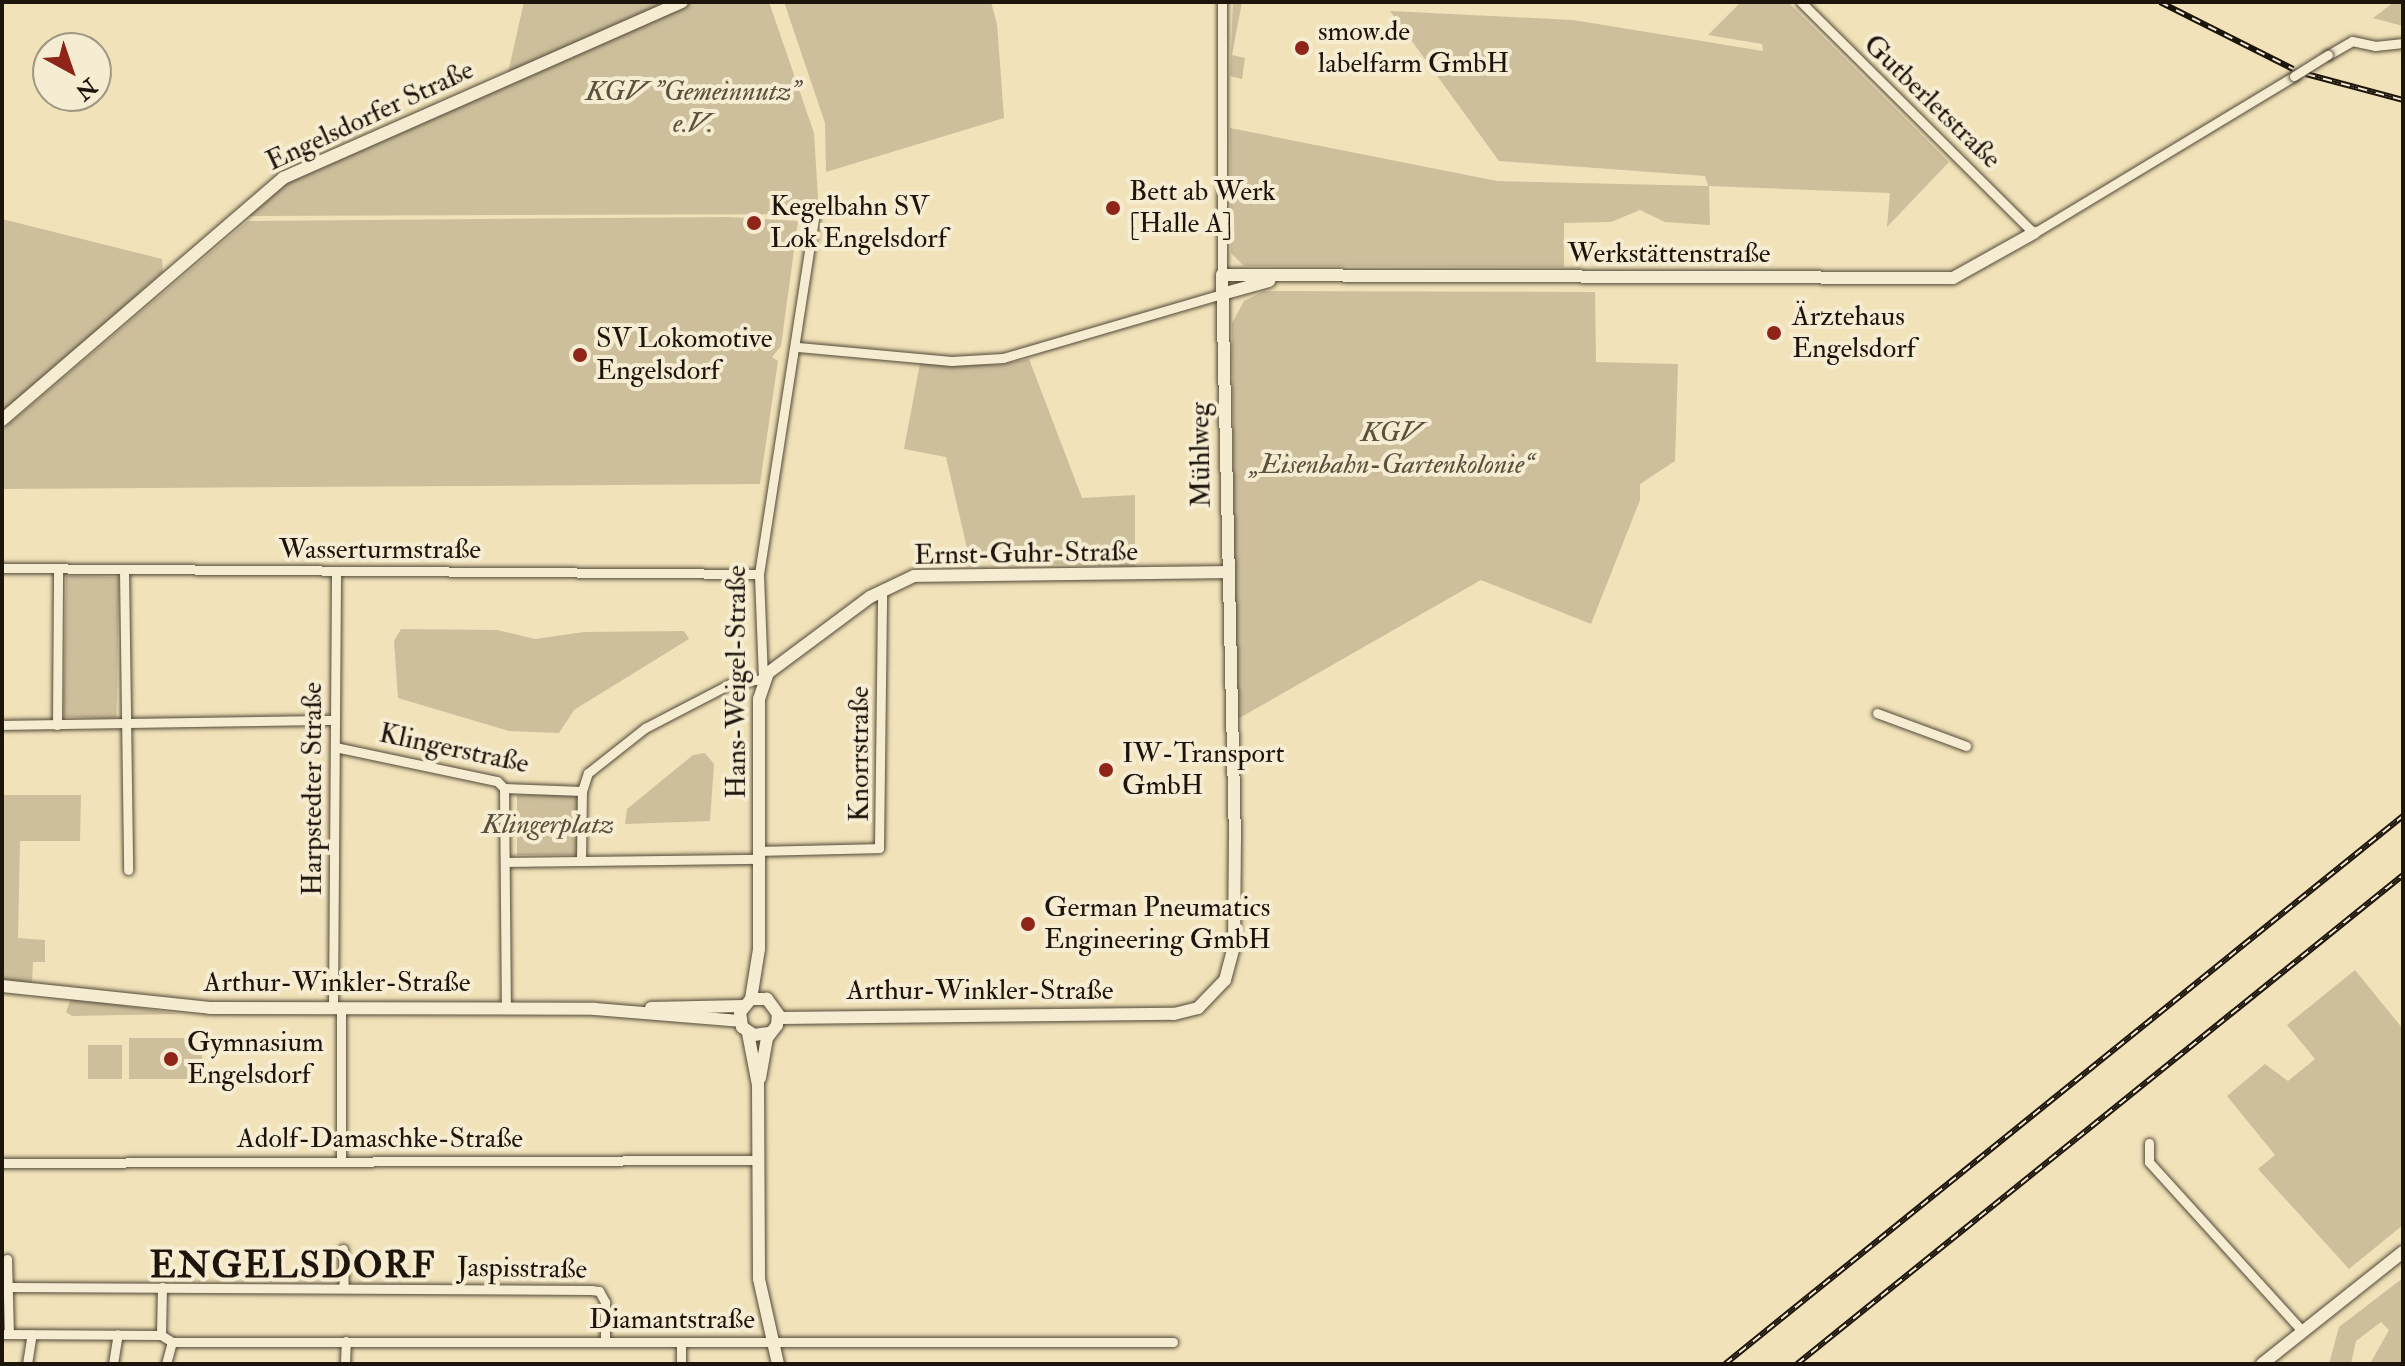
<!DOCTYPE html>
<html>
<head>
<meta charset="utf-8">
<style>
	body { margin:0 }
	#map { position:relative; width:2405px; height:1366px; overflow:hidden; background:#f1e2b9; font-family:"IM FELL Double Pica",serif }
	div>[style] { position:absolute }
	.green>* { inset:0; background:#cdbf9c; transform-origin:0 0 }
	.roads { filter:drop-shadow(0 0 2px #524837) drop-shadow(0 0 2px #524837) }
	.street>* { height:9px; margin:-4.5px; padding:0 4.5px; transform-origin:4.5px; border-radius:4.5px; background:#f6ecd2 }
	.secondary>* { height:12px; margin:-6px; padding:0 6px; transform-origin:6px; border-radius:6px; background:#f6ecd2 }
	.rail>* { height:6px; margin-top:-3px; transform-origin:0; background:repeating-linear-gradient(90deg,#f6ecd2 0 9px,#1d150c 0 18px); box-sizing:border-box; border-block:2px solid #1d150c }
	.bridges { filter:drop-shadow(0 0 2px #524837) drop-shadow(0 0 2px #524837) }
	.street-bridge>* { height:9px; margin:-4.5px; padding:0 4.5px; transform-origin:4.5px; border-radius:4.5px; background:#f6ecd2 }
	.dots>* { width:22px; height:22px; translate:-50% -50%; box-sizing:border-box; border:4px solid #f6ecd2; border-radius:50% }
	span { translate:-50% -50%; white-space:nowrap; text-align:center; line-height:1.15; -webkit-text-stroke:8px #f6ecd2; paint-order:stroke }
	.poi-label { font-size:28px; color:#1d150c }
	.left { translate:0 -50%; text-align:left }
	.park-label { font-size:28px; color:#5b503e; font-style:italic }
	.street-label { font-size:28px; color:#1d150c }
	.district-label { font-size:36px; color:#1d150c; font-weight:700; letter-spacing:2px }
	.frame { position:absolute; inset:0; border:4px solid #1d150c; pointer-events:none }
	.north { position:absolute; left:32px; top:32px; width:80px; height:80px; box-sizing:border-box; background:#f6ecd2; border:2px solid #9f9683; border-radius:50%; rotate:140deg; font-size:22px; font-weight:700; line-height:32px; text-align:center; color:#1d150c }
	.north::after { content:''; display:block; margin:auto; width:28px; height:36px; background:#8f2418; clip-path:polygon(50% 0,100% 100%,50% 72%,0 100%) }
</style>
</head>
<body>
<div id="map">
	<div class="green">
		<i style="clip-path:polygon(524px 2px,769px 2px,814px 133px,819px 214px,245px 216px,281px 186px,315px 169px,505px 86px)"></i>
		<i style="clip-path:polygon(784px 2px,991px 2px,997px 24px,1004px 118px,826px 172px,825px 123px)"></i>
		<i style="clip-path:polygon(1233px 2px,1242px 2px,1232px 55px,1245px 58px,1242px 79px,1230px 76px)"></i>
		<i style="clip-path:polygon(1741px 2px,1788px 2px,1949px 162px,1887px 227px,1890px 193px,1709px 186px,1710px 225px,1665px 222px,1640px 210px,1611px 222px,1564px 223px,1564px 267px,1244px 266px,1231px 253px,1230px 128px,1497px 181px,1708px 186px,1705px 176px,1499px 161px,1390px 11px,1573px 20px,1763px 51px,1762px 44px,1708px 35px)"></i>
		<i style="clip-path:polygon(2394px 2px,2403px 2px,2403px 26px,2373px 18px)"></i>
		<i style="clip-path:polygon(728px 217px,798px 221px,781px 346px,772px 357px,778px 361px,760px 484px,2px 489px,2px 430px,248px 221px)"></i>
		<i style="clip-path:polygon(2px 219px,162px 259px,163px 272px,2px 415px)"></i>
		<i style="clip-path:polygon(1264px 291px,1595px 292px,1596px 362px,1678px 364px,1675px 461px,1640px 484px,1640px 500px,1591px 624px,1481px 580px,1236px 720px,1232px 323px,1244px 301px)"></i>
		<i style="clip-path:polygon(1029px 359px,1082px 498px,1135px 495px,1135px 567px,970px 561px,946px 457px,904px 449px,920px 363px,998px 365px)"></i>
		<i style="left:66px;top:576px;width:53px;height:141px;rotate:1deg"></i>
		<i style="clip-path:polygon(401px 629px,497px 630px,535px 639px,584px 632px,684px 631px,689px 639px,574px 710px,559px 733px,509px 731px,398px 698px,394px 641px)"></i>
		<i style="clip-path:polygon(705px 753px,714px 764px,710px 821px,625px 824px,627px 809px,693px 755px)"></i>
		<i style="clip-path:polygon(2px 795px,81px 795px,80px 841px,20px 841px,18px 938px,45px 940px,45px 962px,33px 962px,32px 983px,2px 983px)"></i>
		<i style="left:578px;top:795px;width:60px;height:61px;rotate:90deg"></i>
		<i style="clip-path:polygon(2355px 970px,2403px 1029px,2403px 1225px,2349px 1269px,2258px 1169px,2275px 1155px,2227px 1096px,2265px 1064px,2288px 1081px,2315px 1059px,2287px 1025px)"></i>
		<i style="clip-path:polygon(71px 998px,76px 998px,178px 1014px,72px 1016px,66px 1012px)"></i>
		<i style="left:129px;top:1038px;width:73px;height:41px"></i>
		<i style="left:88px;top:1045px;width:34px;height:34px"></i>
		<i style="clip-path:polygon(2403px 1278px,2403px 1364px,2370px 1364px,2389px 1330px,2381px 1322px,2356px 1341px,2351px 1364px,2329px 1364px,2339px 1327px)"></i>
	</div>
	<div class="roads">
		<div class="street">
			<i style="left:1801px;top:2px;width:328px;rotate:44.8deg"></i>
			<i style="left:2034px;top:233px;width:304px;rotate:-31.1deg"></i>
			<i style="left:2328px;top:55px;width:28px;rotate:-30deg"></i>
			<i style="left:2352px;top:41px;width:24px;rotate:12deg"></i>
			<i style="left:2375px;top:46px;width:28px;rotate:-6deg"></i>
			<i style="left:1222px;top:275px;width:273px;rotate:-90deg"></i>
			<i style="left:798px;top:347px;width:154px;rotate:5.2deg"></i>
			<i style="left:951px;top:361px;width:52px;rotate:-3.3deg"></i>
			<i style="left:1003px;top:358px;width:228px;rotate:-16.3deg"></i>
			<i style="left:2px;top:568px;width:757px;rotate:0.45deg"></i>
			<i style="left:124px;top:570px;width:300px;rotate:89.2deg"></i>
			<i style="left:1877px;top:713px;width:95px;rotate:20.3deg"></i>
			<i style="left:2px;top:725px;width:333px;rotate:-0.9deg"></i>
			<i style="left:57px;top:725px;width:155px;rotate:-89.6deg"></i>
			<i style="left:335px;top:747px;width:166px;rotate:11.9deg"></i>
			<i style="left:497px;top:781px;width:10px;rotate:45deg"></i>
			<i style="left:504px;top:788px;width:78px;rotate:2.2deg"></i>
			<i style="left:582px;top:791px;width:19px;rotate:-72deg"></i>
			<i style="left:588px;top:773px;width:73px;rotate:-38.3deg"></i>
			<i style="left:645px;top:728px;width:96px;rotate:-27.4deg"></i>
			<i style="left:730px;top:684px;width:33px;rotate:-9deg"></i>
			<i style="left:763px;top:679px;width:105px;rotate:-92.2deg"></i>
			<i style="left:759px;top:574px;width:361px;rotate:-81.2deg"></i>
			<i style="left:504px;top:788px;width:220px;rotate:89.5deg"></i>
			<i style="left:760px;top:851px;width:119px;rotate:-1.4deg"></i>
			<i style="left:879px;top:848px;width:259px;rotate:-89.3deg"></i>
			<i style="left:581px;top:860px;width:69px;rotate:-89.2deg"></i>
			<i style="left:506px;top:862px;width:254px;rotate:-0.7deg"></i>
			<i style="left:333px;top:1008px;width:437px;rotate:-89.6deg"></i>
			<i style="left:2149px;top:1143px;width:19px;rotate:90deg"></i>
			<i style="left:2149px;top:1162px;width:229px;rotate:47.8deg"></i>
			<i style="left:341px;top:1160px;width:152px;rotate:-90deg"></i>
			<i style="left:2px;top:1163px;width:757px;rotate:-0.23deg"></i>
			<i style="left:343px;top:1249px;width:39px;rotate:89deg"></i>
			<i style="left:7px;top:1259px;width:75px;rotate:88.5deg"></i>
			<i style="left:8px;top:1287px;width:583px;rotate:0.29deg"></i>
			<i style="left:591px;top:1290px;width:8px;rotate:7deg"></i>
			<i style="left:599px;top:1291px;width:13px;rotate:61deg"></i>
			<i style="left:605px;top:1302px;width:40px;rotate:90deg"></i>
			<i style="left:2px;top:1334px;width:159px;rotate:0.4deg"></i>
			<i style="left:161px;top:1335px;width:13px;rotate:32deg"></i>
			<i style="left:161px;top:1335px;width:48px;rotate:-88.8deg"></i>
			<i style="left:172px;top:1342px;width:1001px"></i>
			<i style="left:27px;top:1364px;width:30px;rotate:-81deg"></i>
			<i style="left:113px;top:1364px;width:30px;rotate:-81deg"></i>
			<i style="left:166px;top:1364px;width:23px;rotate:-75deg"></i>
			<i style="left:345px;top:1364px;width:23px;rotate:-88deg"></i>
			<i style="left:681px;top:1364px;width:22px;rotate:-90deg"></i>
		</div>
		<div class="secondary">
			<i style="left:1222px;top:294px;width:49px;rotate:-15.5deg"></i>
			<i style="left:2px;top:420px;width:371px;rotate:-40.7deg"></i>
			<i style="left:283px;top:178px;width:436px;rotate:-23.8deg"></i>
			<i style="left:2px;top:986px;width:209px;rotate:6deg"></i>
			<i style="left:210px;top:1008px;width:385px;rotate:0.1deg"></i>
			<i style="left:595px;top:1009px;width:145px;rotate:4.7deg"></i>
			<i style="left:751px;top:999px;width:51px;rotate:-80.9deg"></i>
			<i style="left:759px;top:949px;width:250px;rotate:-90deg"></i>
			<i style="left:759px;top:699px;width:28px;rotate:-71deg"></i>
			<i style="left:768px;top:673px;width:127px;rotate:-36.7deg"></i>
			<i style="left:870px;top:597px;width:49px;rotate:-25.5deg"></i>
			<i style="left:914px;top:576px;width:313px;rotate:-0.7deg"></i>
			<i style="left:651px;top:1008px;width:92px;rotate:-1.2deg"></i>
			<i style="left:779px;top:1018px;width:395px;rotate:-0.6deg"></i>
			<i style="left:1174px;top:1014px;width:25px;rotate:-14deg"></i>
			<i style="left:1198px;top:1008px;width:39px;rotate:-46deg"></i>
			<i style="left:1225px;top:980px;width:34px;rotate:-75deg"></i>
			<i style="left:1234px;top:947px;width:107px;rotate:-89.5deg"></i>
			<i style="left:1235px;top:840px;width:565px;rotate:-91.32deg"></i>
			<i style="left:1222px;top:275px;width:731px;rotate:0.24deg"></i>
			<i style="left:1953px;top:278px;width:93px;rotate:-29.1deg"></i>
			<i style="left:748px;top:1033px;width:53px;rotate:79.1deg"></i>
			<i style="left:758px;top:1085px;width:194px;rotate:89.7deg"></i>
			<i style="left:759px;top:1279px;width:87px;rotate:77.4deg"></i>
			<i style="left:760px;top:1078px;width:41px;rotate:-80.1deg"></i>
			<i style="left:767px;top:1038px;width:16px;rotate:-52deg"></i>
			<i style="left:777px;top:1025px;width:11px;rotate:-85deg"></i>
			<i style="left:778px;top:1014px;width:19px;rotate:-126deg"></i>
			<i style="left:767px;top:999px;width:16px;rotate:180deg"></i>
			<i style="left:751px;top:999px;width:17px;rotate:130deg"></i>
			<i style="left:740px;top:1012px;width:15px;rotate:82deg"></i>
			<i style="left:742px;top:1027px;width:14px;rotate:34deg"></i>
			<i style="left:754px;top:1035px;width:15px;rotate:-8deg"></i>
			<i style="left:2262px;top:1364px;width:180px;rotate:-38.5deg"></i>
		</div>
	</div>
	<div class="rail">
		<i style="left:2160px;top:2px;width:149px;rotate:26.7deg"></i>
		<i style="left:2306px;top:74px;width:100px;rotate:15deg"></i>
		<i style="left:1725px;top:1364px;width:872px;rotate:-38.95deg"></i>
		<i style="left:1797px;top:1364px;width:779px;rotate:-38.9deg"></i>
	</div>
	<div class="bridges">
		<div class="street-bridge">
			<i style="left:2294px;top:76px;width:40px;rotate:-32deg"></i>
		</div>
	</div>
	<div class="dots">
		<i style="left:1302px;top:48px;background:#8f2418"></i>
		<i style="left:1113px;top:208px;background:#8f2418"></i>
		<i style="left:754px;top:223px;background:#8f2418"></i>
		<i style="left:1774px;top:333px;background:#8f2418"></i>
		<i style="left:580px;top:355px;background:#8f2418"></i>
		<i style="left:1106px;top:770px;background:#8f2418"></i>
		<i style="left:1028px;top:924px;background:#8f2418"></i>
		<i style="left:171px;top:1059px;background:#8f2418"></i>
	</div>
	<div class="poi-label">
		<span class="left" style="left:1318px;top:48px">smow.de<br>labelfarm GmbH</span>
		<span class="left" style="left:1129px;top:208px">Bett ab Werk<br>[Halle A]</span>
		<span class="left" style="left:770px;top:223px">Kegelbahn SV<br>Lok Engelsdorf</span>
		<span class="left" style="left:1792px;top:333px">Ärztehaus<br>Engelsdorf</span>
		<span class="left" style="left:596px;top:355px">SV Lokomotive<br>Engelsdorf</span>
		<span class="left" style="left:1122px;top:770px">IW-Transport<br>GmbH</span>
		<span class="left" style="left:1044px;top:924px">German Pneumatics<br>Engineering GmbH</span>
		<span class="left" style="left:187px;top:1059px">Gymnasium<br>Engelsdorf</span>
	</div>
	<div class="park-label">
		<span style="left:693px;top:108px">KGV "Gemeinnutz"<br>e.V.</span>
		<span style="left:1392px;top:449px">KGV<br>„Eisenbahn-Gartenkolonie“</span>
		<span style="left:548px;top:825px">Klingerplatz</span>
	</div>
	<div class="street-label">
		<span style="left:1932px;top:102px;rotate:44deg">Gutberletstraße</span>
		<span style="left:370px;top:116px;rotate:-25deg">Engelsdorfer Straße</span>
		<span style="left:1669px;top:254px">Werkstättenstraße</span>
		<span style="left:1201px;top:455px;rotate:-91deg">Mühlweg</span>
		<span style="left:380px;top:550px">Wasserturmstraße</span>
		<span style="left:1026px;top:554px;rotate:-1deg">Ernst-Guhr-Straße</span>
		<span style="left:737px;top:682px;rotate:-90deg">Hans-Weigel-Straße</span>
		<span style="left:454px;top:749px;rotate:12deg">Klingerstraße</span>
		<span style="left:860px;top:754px;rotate:-90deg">Knorrstraße</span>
		<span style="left:313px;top:789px;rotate:-90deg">Harpstedter Straße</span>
		<span style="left:337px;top:983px">Arthur-Winkler-Straße</span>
		<span style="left:980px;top:991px">Arthur-Winkler-Straße</span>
		<span style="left:380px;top:1139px">Adolf-Damaschke-Straße</span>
		<span style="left:522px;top:1269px;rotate:1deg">Jaspisstraße</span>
		<span style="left:672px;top:1320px">Diamantstraße</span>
	</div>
	<div class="district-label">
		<span style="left:293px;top:1266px">ENGELSDORF</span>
	</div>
	<div class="frame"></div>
	<div class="north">N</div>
</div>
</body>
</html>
